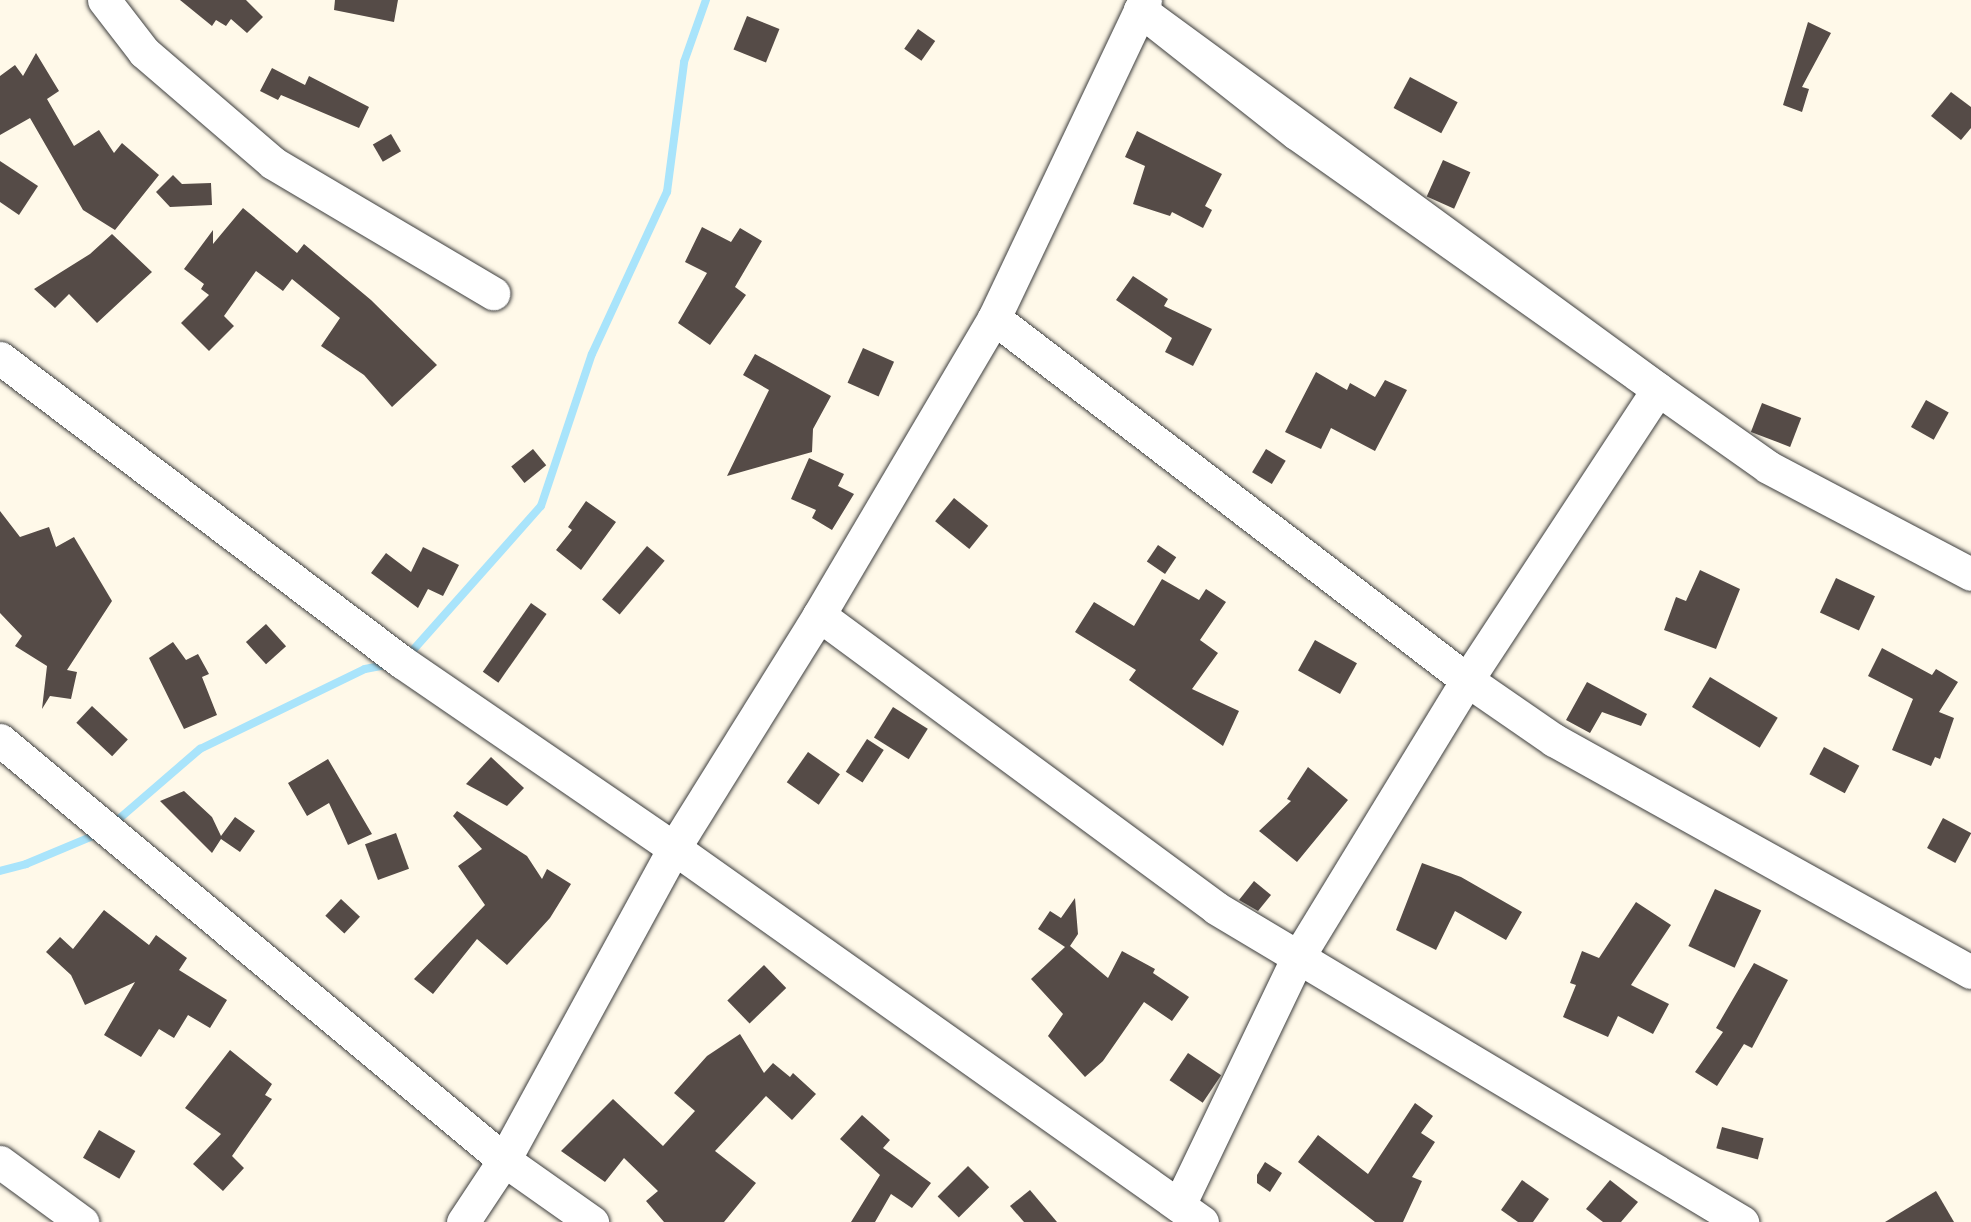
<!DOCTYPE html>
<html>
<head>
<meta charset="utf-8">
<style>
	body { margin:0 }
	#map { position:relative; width:1971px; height:1222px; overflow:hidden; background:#fff9e9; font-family:Lora,serif }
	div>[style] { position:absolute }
	.stream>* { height:8px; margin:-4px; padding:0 4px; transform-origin:4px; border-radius:4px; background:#a9e4fb }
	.building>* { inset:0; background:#554b47; transform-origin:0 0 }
	.roads { filter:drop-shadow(0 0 2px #3e3e3e) drop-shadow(0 0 2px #3e3e3e) }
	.minor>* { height:33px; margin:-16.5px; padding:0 16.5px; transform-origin:16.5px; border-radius:16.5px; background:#fff }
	span { translate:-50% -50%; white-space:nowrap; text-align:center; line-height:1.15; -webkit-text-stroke:6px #fff; paint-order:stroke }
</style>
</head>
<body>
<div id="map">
	<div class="stream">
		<i style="left:406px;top:658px;width:203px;rotate:-48.4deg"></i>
		<i style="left:541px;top:506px;width:160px;rotate:-71.5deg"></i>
		<i style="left:592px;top:354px;width:179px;rotate:-65.2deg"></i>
		<i style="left:667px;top:192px;width:131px;rotate:-82.5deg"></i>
		<i style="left:684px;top:62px;width:66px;rotate:-70.5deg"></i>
		<i style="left:113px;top:824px;width:115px;rotate:-40.8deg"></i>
		<i style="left:200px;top:749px;width:183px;rotate:-25.9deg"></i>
		<i style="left:365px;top:669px;width:25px;rotate:-11deg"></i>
		<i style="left:0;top:871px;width:27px;rotate:-15deg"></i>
		<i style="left:26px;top:864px;width:80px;rotate:-22.7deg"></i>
	</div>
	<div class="building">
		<i style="clip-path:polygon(180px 0,246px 0,263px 17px,247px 33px,231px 19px,226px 26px,216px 20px,212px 26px)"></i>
		<i style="clip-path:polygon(335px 0,398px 0,394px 22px,334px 10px)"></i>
		<i style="left:747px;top:16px;width:35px;height:36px;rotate:22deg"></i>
		<i style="clip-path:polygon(1808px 22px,1831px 33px,1802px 87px,1809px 89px,1802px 112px,1783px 105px)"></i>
		<i style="left:918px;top:29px;width:21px;height:24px;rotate:35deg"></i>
		<i style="clip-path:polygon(36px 53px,59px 91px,47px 99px,74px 146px,99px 130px,114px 153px,122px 143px,159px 175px,115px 230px,83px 210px,30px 118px,0 135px,0 76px,15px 65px,23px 76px)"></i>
		<i style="clip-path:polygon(272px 68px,305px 85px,309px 76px,369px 107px,359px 128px,281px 95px,278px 100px,260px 91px)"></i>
		<i style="left:1410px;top:77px;width:54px;height:35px;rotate:28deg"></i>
		<i style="clip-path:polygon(1951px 92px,1971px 107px,1971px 128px,1961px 140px,1931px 116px)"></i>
		<i style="clip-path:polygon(1137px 131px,1222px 174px,1205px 206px,1212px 210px,1203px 228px,1172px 212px,1170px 216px,1133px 204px,1145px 166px,1125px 157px)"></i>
		<i style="left:391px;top:134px;width:20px;height:21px;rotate:60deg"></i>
		<i style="left:1443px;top:160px;width:30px;height:40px;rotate:24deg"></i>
		<i style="clip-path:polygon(0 161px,38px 186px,19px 215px,0 202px)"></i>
		<i style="clip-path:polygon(173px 175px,182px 184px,211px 183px,212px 205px,170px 207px,156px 192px)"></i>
		<i style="clip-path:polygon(243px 208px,297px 253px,304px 244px,371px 300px,437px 365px,392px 407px,364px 375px,321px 346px,340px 318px,292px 279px,283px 291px,256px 271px,224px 316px,234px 326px,209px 351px,181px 323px,209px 295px,201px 289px,204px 284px,184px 269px,213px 230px,213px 244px)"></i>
		<i style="clip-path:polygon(702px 227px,731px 242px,740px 228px,762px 241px,735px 287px,746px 295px,710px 345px,678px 323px,707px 273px,685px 262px)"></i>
		<i style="clip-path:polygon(112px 234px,152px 272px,97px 323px,69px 294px,55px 308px,34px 289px,90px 254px)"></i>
		<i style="clip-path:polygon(1133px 276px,1168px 299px,1164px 306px,1212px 329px,1193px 366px,1165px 352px,1172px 338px,1116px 300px)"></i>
		<i style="left:863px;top:348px;width:34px;height:38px;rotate:24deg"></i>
		<i style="clip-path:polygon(755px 354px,831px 396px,813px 429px,812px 452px,727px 476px,769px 390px,743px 375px)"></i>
		<i style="clip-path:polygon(1316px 372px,1347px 390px,1350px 383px,1375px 397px,1385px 380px,1407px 390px,1375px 451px,1331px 428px,1321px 449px,1285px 432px)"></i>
		<i style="left:1926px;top:400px;width:26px;height:31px;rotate:29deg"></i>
		<i style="left:1762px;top:403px;width:42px;height:31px;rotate:21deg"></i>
		<i style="left:533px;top:449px;width:21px;height:28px;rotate:51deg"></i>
		<i style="left:1266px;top:449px;width:23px;height:27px;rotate:31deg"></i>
		<i style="clip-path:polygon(809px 458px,844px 474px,838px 486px,854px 494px,832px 530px,812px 518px,816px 510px,791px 499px)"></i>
		<i style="left:954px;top:498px;width:44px;height:30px;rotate:39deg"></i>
		<i style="clip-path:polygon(586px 501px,616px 522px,581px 570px,556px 550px,572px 530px,568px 527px)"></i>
		<i style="clip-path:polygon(0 511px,20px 537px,49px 527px,56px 547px,74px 537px,112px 601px,67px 670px,77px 672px,71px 699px,50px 696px,42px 709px,47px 666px,15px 646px,22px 636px,0 613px)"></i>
		<i style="left:1158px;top:545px;width:22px;height:20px;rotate:34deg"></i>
		<i style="left:647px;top:546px;width:23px;height:70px;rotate:40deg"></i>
		<i style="clip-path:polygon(423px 547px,459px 565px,443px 596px,428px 589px,418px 608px,371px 573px,386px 553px,411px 572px)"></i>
		<i style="clip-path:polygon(1700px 570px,1740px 589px,1716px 649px,1664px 630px,1676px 597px,1686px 601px)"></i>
		<i style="left:1836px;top:578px;width:43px;height:38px;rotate:25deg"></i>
		<i style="clip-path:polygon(1162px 579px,1199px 600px,1206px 589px,1226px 602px,1200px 640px,1218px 653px,1192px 689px,1239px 711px,1223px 746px,1129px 680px,1136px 670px,1075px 632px,1094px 602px,1134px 626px)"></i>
		<i style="left:531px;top:603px;width:19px;height:84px;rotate:35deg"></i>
		<i style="left:266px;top:624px;width:30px;height:27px;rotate:48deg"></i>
		<i style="left:1315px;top:640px;width:48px;height:35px;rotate:29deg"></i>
		<i style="clip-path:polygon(173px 642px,186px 660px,198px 654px,209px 674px,202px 677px,217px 715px,184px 729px,149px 658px)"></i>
		<i style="clip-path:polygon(1882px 648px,1932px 675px,1936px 669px,1958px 682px,1939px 712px,1954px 718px,1940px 759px,1935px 757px,1931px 766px,1892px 750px,1913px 699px,1868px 676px)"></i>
		<i style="left:1710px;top:677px;width:79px;height:35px;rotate:31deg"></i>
		<i style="clip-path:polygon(1587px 682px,1647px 714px,1641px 726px,1602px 712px,1590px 733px,1566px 720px)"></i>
		<i style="left:92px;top:706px;width:49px;height:23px;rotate:43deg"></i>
		<i style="left:893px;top:707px;width:41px;height:36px;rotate:32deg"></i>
		<i style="left:867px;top:739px;width:20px;height:39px;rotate:33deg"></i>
		<i style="left:1824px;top:747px;width:40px;height:31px;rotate:28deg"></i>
		<i style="left:808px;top:752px;width:39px;height:37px;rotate:35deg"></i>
		<i style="clip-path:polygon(491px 757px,524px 788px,507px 806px,466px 784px)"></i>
		<i style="clip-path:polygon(328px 759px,372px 834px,348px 845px,329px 803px,307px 816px,288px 783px)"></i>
		<i style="clip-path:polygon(1308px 767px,1348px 800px,1297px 862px,1259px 831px,1291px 801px,1287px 799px)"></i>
		<i style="clip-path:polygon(184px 791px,212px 817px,221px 836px,235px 817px,255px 831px,240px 852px,221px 839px,212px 853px,160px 801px)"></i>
		<i style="clip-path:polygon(457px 811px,527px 856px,542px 879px,547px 869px,571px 884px,550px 918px,507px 965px,477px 939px,433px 994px,414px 979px,485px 905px,458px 866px,482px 849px,453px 816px)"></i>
		<i style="left:1943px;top:818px;width:32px;height:34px;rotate:28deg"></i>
		<i style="left:396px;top:833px;width:38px;height:33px;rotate:70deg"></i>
		<i style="clip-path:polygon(1422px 863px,1461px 877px,1522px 912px,1506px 940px,1455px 911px,1436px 950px,1396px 930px)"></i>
		<i style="clip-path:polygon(1254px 881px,1271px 895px,1258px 911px,1239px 900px)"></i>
		<i style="left:1715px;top:889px;width:51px;height:63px;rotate:25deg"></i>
		<i style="clip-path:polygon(1075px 898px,1078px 934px,1070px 946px,1108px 978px,1122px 951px,1155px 969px,1153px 973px,1189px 997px,1172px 1021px,1144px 1002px,1103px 1061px,1085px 1077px,1048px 1036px,1063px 1014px,1031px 979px,1065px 947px,1038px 929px,1050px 911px,1061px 918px)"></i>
		<i style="left:341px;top:899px;width:26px;height:23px;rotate:43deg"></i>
		<i style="clip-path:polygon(1636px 902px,1671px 925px,1631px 985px,1669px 1004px,1653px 1034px,1618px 1016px,1608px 1037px,1563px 1017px,1576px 985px,1570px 983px,1582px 951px,1599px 958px)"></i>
		<i style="clip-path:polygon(104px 910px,149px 945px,156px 935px,187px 958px,179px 970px,227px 1000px,210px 1028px,188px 1015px,174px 1038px,159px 1029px,141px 1057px,104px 1035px,135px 982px,85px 1005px,71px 975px,46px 952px,60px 937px,73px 949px)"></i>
		<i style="clip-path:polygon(1754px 963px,1788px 980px,1752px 1048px,1744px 1044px,1717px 1086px,1695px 1072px,1723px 1032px,1716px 1028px)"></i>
		<i style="left:764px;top:965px;width:32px;height:51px;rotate:46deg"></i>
		<i style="clip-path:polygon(740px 1034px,764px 1073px,773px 1063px,790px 1077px,793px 1073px,816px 1094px,792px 1120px,766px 1096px,715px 1151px,756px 1183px,724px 1222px,664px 1222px,646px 1201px,658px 1191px,624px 1158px,605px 1182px,561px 1151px,613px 1099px,663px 1146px,695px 1111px,674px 1093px,707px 1056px)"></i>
		<i style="clip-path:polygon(230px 1050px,272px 1084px,265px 1095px,272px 1099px,232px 1156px,244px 1168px,223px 1191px,193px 1164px,221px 1134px,185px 1108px)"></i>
		<i style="left:1188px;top:1053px;width:40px;height:33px;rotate:34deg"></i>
		<i style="clip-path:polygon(1415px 1103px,1433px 1116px,1421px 1133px,1435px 1142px,1412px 1177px,1422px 1181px,1403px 1222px,1375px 1222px,1298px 1162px,1318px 1135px,1368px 1174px)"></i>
		<i style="clip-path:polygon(862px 1115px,890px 1140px,883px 1148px,931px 1183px,912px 1208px,891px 1194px,875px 1222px,851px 1222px,880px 1175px,840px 1139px)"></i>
		<i style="left:1722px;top:1127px;width:43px;height:22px;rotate:15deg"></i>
		<i style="left:99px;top:1130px;width:42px;height:32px;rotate:30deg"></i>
		<i style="clip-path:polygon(1265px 1162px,1282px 1173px,1270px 1192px,1257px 1183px,1257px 1175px)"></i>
		<i style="left:968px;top:1166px;width:30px;height:43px;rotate:45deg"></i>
		<i style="clip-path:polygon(1522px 1180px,1549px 1199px,1533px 1222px,1518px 1222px,1501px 1210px)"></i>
		<i style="clip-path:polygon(1610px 1180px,1638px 1202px,1621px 1222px,1603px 1222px,1586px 1209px)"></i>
		<i style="clip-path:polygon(1030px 1190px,1057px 1222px,1024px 1222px,1010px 1206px)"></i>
		<i style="clip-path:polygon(1936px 1191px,1954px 1222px,1885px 1222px)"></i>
	</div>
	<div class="roads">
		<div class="minor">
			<i style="left:104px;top:0;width:66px;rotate:52.4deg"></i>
			<i style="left:144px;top:52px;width:170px;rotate:40.7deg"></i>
			<i style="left:273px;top:163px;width:256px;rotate:30.6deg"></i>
			<i style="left:994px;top:318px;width:596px;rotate:37.43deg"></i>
			<i style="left:1467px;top:680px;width:106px;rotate:34.6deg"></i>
			<i style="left:1554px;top:740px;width:477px;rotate:29.1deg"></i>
			<i style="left:0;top:358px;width:504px;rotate:37.1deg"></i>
			<i style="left:402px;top:662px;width:330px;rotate:34.4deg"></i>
			<i style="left:674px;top:848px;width:647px;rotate:35.31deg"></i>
			<i style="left:1658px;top:389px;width:642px;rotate:-143.81deg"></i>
			<i style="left:1140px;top:10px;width:199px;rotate:38.3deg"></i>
			<i style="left:1296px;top:133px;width:578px;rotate:35.28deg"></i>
			<i style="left:1768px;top:467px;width:229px;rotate:27.8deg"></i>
			<i style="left:819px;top:615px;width:493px;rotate:36.4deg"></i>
			<i style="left:1216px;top:908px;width:613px;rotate:30.84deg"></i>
			<i style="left:0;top:740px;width:656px;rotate:39.81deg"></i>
			<i style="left:504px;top:1160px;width:108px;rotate:35.2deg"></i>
			<i style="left:0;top:1162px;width:102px;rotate:36.2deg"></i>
			<i style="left:1180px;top:1203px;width:273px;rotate:-64.4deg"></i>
			<i style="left:1298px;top:957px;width:324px;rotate:-58.6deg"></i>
			<i style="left:1467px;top:680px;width:348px;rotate:-56.7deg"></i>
			<i style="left:463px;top:1222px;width:74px;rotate:-56.5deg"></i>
			<i style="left:504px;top:1160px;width:355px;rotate:-61.4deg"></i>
			<i style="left:674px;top:848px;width:274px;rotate:-58.1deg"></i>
			<i style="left:819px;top:615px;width:345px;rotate:-59.5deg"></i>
			<i style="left:994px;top:318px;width:352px;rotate:-64.6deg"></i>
		</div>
	</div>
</div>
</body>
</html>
